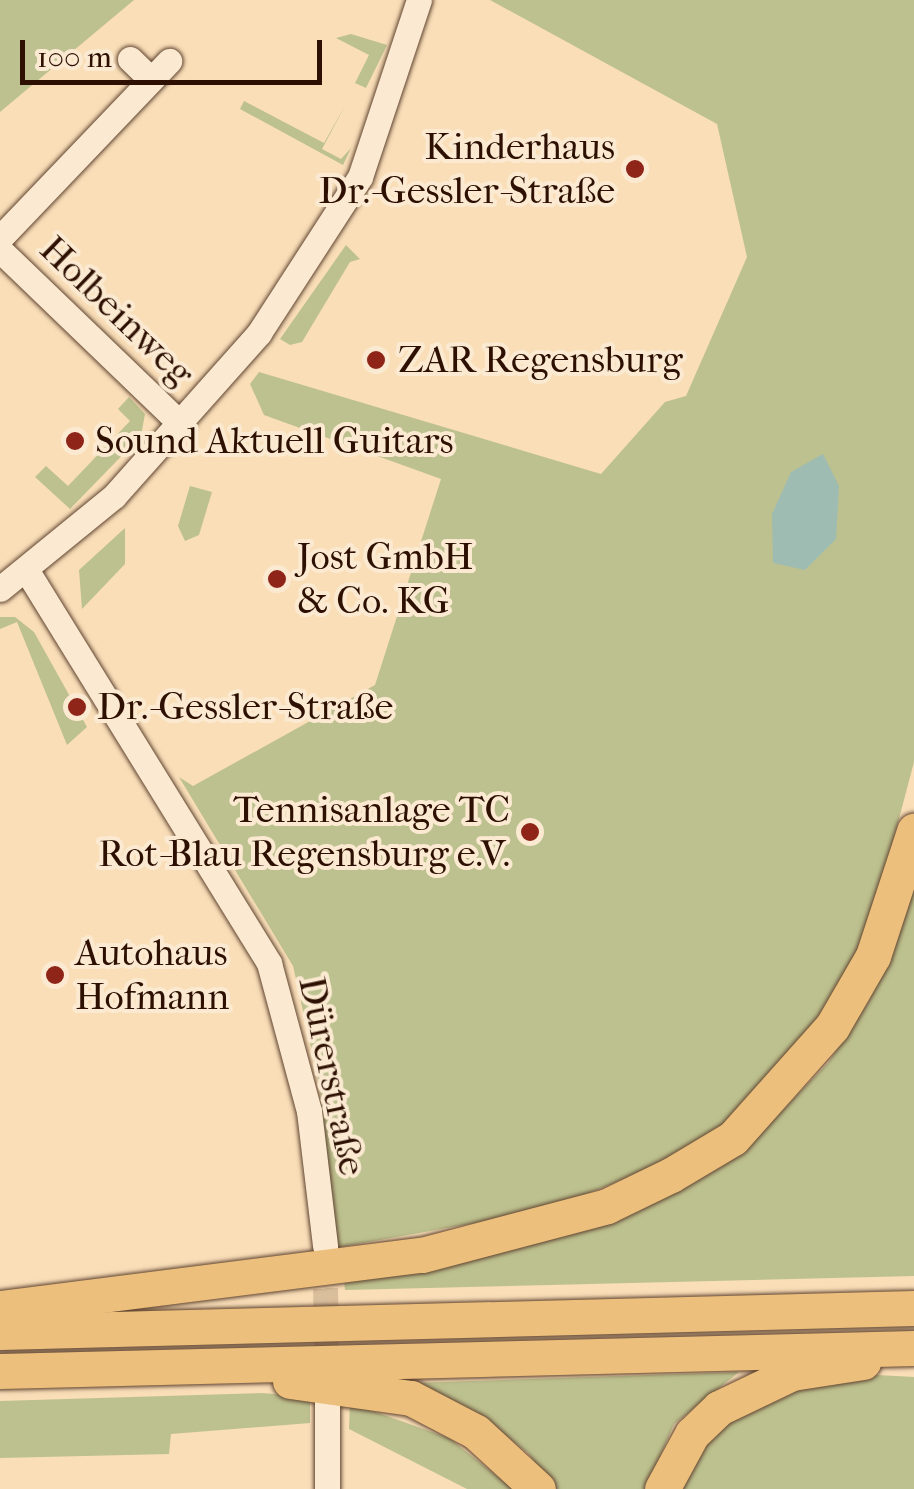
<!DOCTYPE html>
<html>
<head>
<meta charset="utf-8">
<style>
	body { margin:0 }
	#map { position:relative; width:914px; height:1489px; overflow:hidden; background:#f9deb8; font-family:"IM FELL French Canon",serif }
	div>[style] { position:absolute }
	.green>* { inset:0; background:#bdc18f }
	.water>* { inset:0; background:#9ebcb1 }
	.minor-tunnel>* { height:25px; margin-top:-12.5px; transform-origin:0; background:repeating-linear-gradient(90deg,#dabf9d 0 25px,transparent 0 37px) }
	.roads { filter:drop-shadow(0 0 2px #604430) drop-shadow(0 0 2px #604430) }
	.minor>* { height:25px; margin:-12.5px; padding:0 12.5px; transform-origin:12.5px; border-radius:12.5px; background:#fbead1 }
	.highway>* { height:35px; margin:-17.5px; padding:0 17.5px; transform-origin:17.5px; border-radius:17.5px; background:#ecbf7c }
	.dots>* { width:28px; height:28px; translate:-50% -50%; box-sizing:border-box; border:5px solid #fbead1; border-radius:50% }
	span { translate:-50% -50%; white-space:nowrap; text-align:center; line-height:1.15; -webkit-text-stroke:8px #fbead1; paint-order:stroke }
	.poi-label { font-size:38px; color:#2d1002 }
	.right { translate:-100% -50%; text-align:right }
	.left { translate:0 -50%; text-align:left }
	.street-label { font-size:38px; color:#2d1002 }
	.scale { position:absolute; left:20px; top:40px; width:302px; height:45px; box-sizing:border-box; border:5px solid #2d1002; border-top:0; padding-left:12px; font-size:30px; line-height:35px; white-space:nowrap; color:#2d1002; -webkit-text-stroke:8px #fbead1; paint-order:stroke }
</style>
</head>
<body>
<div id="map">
	<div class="green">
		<i style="clip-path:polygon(0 0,134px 0,0 112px)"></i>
		<i style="clip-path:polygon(490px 0,914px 0,914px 762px,867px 940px,810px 1037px,724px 1125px,655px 1167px,543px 1211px,335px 1248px,320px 1088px,293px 966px,179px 777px,193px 786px,375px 685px,441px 479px,264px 415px,250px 384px,259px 372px,601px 474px,665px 402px,686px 396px,747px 257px,717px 124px)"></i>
		<i style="clip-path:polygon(351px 34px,387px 45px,366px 88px,355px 83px,369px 55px,336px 38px)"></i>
		<i style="clip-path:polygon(244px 101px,324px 143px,346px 104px,322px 149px,341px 159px,351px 148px,343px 165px,240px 109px)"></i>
		<i style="clip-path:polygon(346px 245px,360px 259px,350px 262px,302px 342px,290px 345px,280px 339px)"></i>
		<i style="clip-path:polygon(129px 397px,145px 414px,141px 436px,70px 509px,35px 477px,46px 466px,68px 486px,130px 421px,118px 409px)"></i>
		<i style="clip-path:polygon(190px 486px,212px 492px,199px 535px,185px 541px,178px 526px)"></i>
		<i style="clip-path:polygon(125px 528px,125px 564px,82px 609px,79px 570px)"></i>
		<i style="clip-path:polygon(0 617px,15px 617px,34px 632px,87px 727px,67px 745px,17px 622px,0 629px)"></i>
		<i style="clip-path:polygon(914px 884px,914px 1276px,345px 1290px,344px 1281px,746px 1148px,828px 1063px,869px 1001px)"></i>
		<i style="clip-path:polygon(739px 1372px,674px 1424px,646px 1489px,554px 1489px,528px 1453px,480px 1415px,414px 1383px)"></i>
		<i style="clip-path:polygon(859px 1374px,914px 1377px,914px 1489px,676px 1489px,706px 1434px,794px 1383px)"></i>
		<i style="clip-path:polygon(262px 1393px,310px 1397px,310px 1423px,171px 1434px,169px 1454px,0 1458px,0 1401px)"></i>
		<i style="clip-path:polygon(350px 1403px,449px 1438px,513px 1489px,467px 1489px,349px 1429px)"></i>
	</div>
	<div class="water">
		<i style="clip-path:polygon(823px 454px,839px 486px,836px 539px,805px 570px,773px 563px,772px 514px,791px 472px)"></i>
	</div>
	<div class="minor-tunnel">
		<i style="left:325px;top:1251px;width:125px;rotate:89.1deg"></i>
	</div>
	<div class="roads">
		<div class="minor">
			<i style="left:130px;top:59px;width:29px;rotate:44deg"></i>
			<i style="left:0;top:238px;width:245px;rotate:-46.3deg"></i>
			<i style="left:0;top:250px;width:252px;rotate:43.9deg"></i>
			<i style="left:27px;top:571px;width:461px;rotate:58.3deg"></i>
			<i style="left:269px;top:963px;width:153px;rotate:74.9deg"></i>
			<i style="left:309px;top:1111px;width:136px;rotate:83.2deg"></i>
			<i style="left:0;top:589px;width:147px;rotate:-39.2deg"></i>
			<i style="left:114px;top:496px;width:218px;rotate:-48.3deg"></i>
			<i style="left:259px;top:333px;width:186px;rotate:-57.1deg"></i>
			<i style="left:360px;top:177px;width:187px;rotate:-71.6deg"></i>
			<i style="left:327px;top:1489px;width:90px;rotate:-90deg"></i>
		</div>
		<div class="highway">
			<i style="left:0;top:1308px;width:425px;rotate:-7.2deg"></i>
			<i style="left:422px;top:1255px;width:191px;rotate:-14.8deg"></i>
			<i style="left:607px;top:1206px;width:71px;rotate:-25.8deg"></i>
			<i style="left:671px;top:1175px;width:72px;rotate:-30.8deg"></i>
			<i style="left:733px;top:1138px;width:149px;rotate:-48.3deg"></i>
			<i style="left:832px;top:1027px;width:82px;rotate:-60deg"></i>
			<i style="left:873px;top:956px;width:132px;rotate:-71.8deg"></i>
			<i style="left:0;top:1332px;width:914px;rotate:-1.5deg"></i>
			<i style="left:0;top:1371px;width:914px;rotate:-1.44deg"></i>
			<i style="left:290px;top:1381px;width:122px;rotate:8deg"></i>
			<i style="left:411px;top:1398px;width:73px;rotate:27.6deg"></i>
			<i style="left:476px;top:1432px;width:84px;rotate:42.6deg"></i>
			<i style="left:662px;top:1489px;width:63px;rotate:-61.4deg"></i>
			<i style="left:692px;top:1434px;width:37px;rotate:-44deg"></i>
			<i style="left:719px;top:1408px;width:81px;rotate:-25.6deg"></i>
			<i style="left:792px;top:1373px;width:72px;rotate:-8.8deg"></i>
		</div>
	</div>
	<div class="dots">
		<i style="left:635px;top:169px;background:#8f2418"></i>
		<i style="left:376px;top:360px;background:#8f2418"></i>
		<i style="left:75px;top:441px;background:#8f2418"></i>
		<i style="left:277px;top:579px;background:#8f2418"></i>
		<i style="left:77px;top:707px;background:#8f2418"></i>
		<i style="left:530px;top:832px;background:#8f2418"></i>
		<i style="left:55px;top:975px;background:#8f2418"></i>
	</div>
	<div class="poi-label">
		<span class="right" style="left:615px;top:169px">Kinderhaus<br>Dr.-Gessler-Straße</span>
		<span class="left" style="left:398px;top:360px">ZAR Regensburg</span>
		<span class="left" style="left:95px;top:441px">Sound Aktuell Guitars</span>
		<span class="left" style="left:297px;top:579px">Jost GmbH<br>&amp; Co. KG</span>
		<span class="left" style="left:97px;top:707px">Dr.-Gessler-Straße</span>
		<span class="right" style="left:510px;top:832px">Tennisanlage TC<br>Rot-Blau Regensburg e.V.</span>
		<span class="left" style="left:75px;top:975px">Autohaus<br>Hofmann</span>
	</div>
	<div class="street-label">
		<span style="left:117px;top:311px;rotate:44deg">Holbeinweg</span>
		<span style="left:332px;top:1076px;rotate:78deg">Dürerstraße</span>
	</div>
	<div class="scale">100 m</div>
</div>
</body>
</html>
